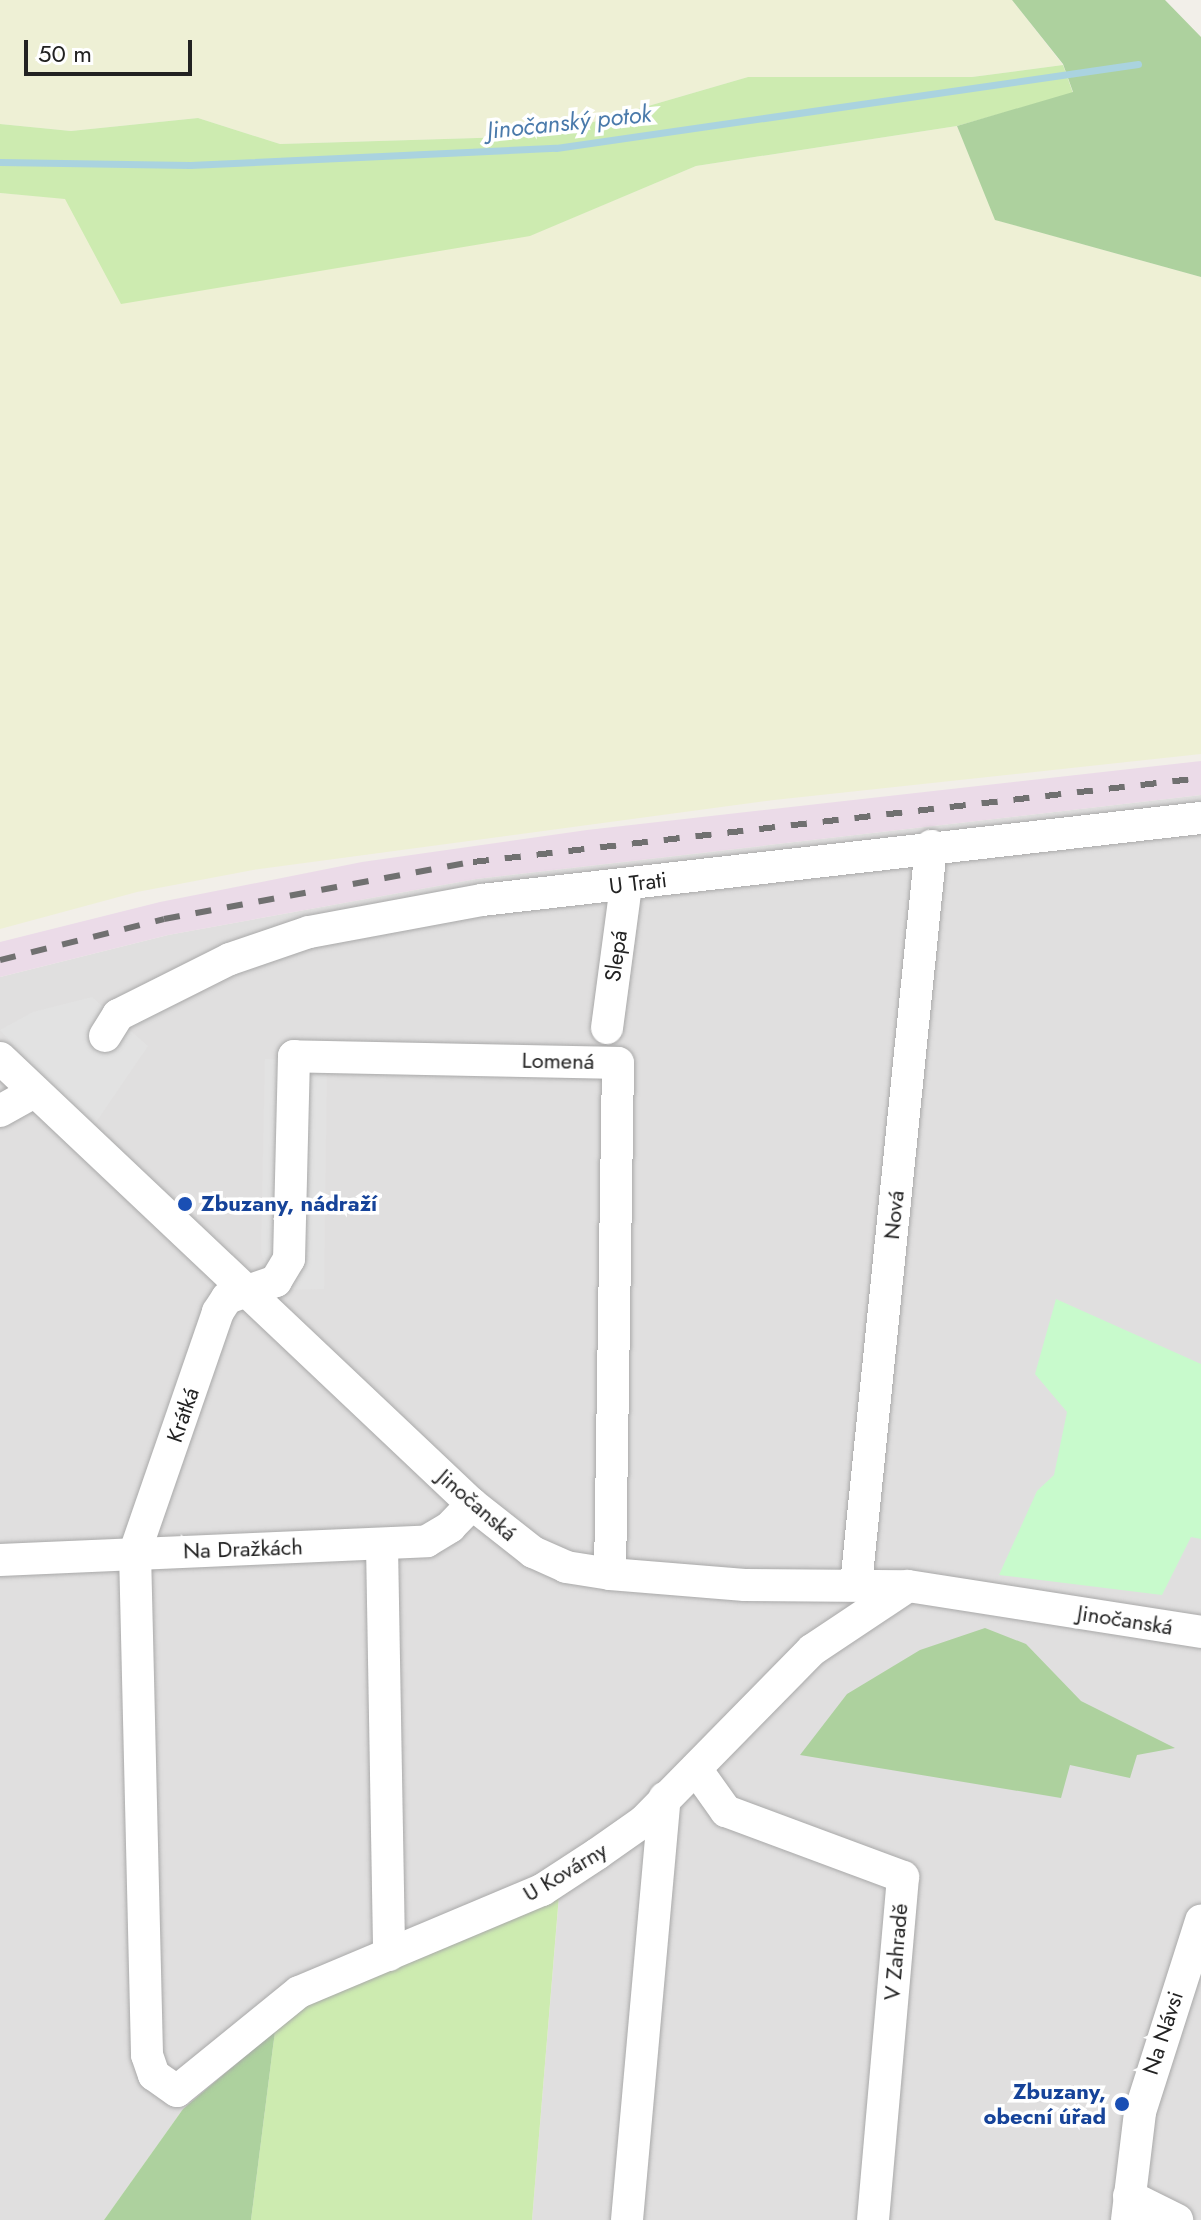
<!DOCTYPE html>
<html>
<head>
<meta charset="utf-8">
<style>
	body { margin:0 }
	#map { position:relative; width:1201px; height:2220px; overflow:hidden; background:#f2efe9; font-family:Jost,sans-serif }
	div>[style] { position:absolute }
	.residential>* { inset:0; background:#e0dfdf }
	.industrial>* { inset:0; background:#ebdbe8 }
	.farmland>* { inset:0; background:#eef0d5 }
	.grass>* { inset:0; background:#cdebb0 }
	.forest>* { inset:0; background:#add19e }
	.park>* { inset:0; background:#c8facc }
	.parking>* { inset:0; background:#e2e2e2 }
	.stream>* { height:7px; margin:-3.5px; padding:0 3.5px; transform-origin:3.5px; border-radius:3.5px; background:#aad3df }
	.roads { filter:drop-shadow(0 0 2px #a9a9a9) drop-shadow(0 0 2px #a9a9a9) }
	.minor>* { height:32px; margin:-16px; padding:0 16px; transform-origin:16px; border-radius:16px; background:#fff }
	.rail>* { height:6px; margin-top:-3px; transform-origin:0; background:repeating-linear-gradient(90deg,#707070 0 16px,transparent 0 32px) }
	.dots>* { width:22px; height:22px; translate:-50% -50%; box-sizing:border-box; border:4px solid #fff; border-radius:50% }
	span { translate:-50% -50%; white-space:nowrap; text-align:center; line-height:1.15; -webkit-text-stroke:7px #fff; paint-order:stroke }
	.street-label { font-size:22px; color:#222 }
	.transit-label { font-size:22px; color:#164399; font-weight:700 }
	.left { translate:0 -50%; text-align:left }
	.right { translate:-100% -50%; text-align:right }
	.water-label { font-size:24px; color:#4a7aab; font-style:italic }
	.scale { position:absolute; left:24px; top:40px; width:168px; height:36px; box-sizing:border-box; border:4px solid #222; border-top:0; padding-left:10px; font-size:24px; line-height:28px; white-space:nowrap; color:#222; -webkit-text-stroke:6px #fff; paint-order:stroke }
</style>
</head>
<body>
<div id="map">
	<div class="residential">
		<i style="clip-path:polygon(1201px 795px,1201px 2220px,532px 2220px,559px 1896px,275px 2031px,183px 2109px,104px 2220px,0 2220px,0 977px,168px 935px,476px 879px)"></i>
	</div>
	<div class="industrial">
		<i style="clip-path:polygon(1201px 761px,1201px 795px,476px 879px,168px 935px,0 977px,0 942px,160px 902px,362px 862px,587px 830px)"></i>
	</div>
	<div class="farmland">
		<i style="clip-path:polygon(0 0,1012px 0,1063px 65px,972px 77px,748px 77px,545px 136px,280px 144px,198px 118px,71px 131px,0 124px)"></i>
		<i style="clip-path:polygon(957px 126px,996px 220px,1201px 277px,1201px 754px,774px 800px,253px 870px,137px 892px,0 929px,0 193px,529px 236px,696px 166px)"></i>
	</div>
	<div class="grass">
		<i style="clip-path:polygon(1063px 65px,1073px 93px,957px 126px,696px 166px,530px 236px,121px 304px,65px 199px,0 193px,0 124px,71px 131px,198px 118px,280px 144px,545px 136px,748px 77px,972px 77px)"></i>
		<i style="clip-path:polygon(559px 1895px,532px 2220px,251px 2220px,275px 2031px,294px 2005px)"></i>
	</div>
	<div class="forest">
		<i style="clip-path:polygon(1012px 0,1165px 0,1201px 37px,1201px 277px,995px 220px,957px 126px,1073px 92px,1063px 64px)"></i>
		<i style="clip-path:polygon(985px 1628px,1026px 1644px,1081px 1701px,1175px 1748px,1137px 1755px,1130px 1778px,1070px 1765px,1061px 1798px,800px 1755px,847px 1694px,920px 1650px)"></i>
		<i style="clip-path:polygon(275px 2031px,251px 2220px,104px 2220px,183px 2109px)"></i>
	</div>
	<div class="park">
		<i style="clip-path:polygon(1056px 1299px,1201px 1364px,1201px 1539px,1191px 1537px,1162px 1595px,999px 1575px,1037px 1491px,1054px 1475px,1067px 1412px,1035px 1374px)"></i>
	</div>
	<div class="parking">
		<i style="clip-path:polygon(92px 997px,148px 1046px,90px 1131px,0 1030px,33px 1012px)"></i>
		<i style="clip-path:polygon(265px 1059px,327px 1062px,324px 1289px,278px 1290px,270px 1284px,261px 1251px)"></i>
	</div>
	<div class="stream">
		<i style="left:0;top:162px;width:190px;rotate:0.9deg"></i>
		<i style="left:190px;top:165px;width:366px;rotate:-2.7deg"></i>
		<i style="left:556px;top:148px;width:588px;rotate:-8.21deg"></i>
	</div>
	<div class="roads">
		<div class="minor">
			<i style="left:607px;top:1028px;width:144px;rotate:-82.4deg"></i>
			<i style="left:105px;top:1036px;width:25px;rotate:-58deg"></i>
			<i style="left:118px;top:1015px;width:125px;rotate:-26.6deg"></i>
			<i style="left:230px;top:959px;width:83px;rotate:-18.9deg"></i>
			<i style="left:309px;top:932px;width:176px;rotate:-10.5deg"></i>
			<i style="left:482px;top:900px;width:724px;rotate:-6.51deg"></i>
			<i style="left:0;top:1058px;width:649px;rotate:43.38deg"></i>
			<i style="left:472px;top:1504px;width:78px;rotate:38.2deg"></i>
			<i style="left:533px;top:1552px;width:36px;rotate:24deg"></i>
			<i style="left:566px;top:1567px;width:45px;rotate:9deg"></i>
			<i style="left:610px;top:1574px;width:135px;rotate:4.7deg"></i>
			<i style="left:745px;top:1585px;width:163px;rotate:0.4deg"></i>
			<i style="left:908px;top:1586px;width:297px;rotate:8.9deg"></i>
			<i style="left:0;top:1111px;width:38px;rotate:-29deg"></i>
			<i style="left:382px;top:1545px;width:410px;rotate:89deg"></i>
			<i style="left:0;top:1560px;width:427px;rotate:-2.5deg"></i>
			<i style="left:427px;top:1541px;width:27px;rotate:-31deg"></i>
			<i style="left:450px;top:1527px;width:32px;rotate:-46deg"></i>
			<i style="left:610px;top:1574px;width:511px;rotate:-89.1deg"></i>
			<i style="left:618px;top:1063px;width:324px;rotate:-178.8deg"></i>
			<i style="left:294px;top:1056px;width:203px;rotate:91.4deg"></i>
			<i style="left:289px;top:1259px;width:26px;rotate:121deg"></i>
			<i style="left:276px;top:1281px;width:52px;rotate:160.9deg"></i>
			<i style="left:227px;top:1298px;width:17px;rotate:123deg"></i>
			<i style="left:218px;top:1312px;width:254px;rotate:109.1deg"></i>
			<i style="left:135px;top:1552px;width:503px;rotate:88.63deg"></i>
			<i style="left:147px;top:2055px;width:21px;rotate:71deg"></i>
			<i style="left:154px;top:2075px;width:28px;rotate:35deg"></i>
			<i style="left:177px;top:2091px;width:157px;rotate:-39.1deg"></i>
			<i style="left:299px;top:1992px;width:264px;rotate:-22.8deg"></i>
			<i style="left:542px;top:1890px;width:66px;rotate:-33.2deg"></i>
			<i style="left:597px;top:1854px;width:57px;rotate:-35.1deg"></i>
			<i style="left:644px;top:1821px;width:240px;rotate:-45.5deg"></i>
			<i style="left:812px;top:1650px;width:115px;rotate:-33.7deg"></i>
			<i style="left:856px;top:1585px;width:743px;rotate:-84.2deg"></i>
			<i style="left:696px;top:1769px;width:52px;rotate:54.5deg"></i>
			<i style="left:726px;top:1811px;width:189px;rotate:20.4deg"></i>
			<i style="left:903px;top:1877px;width:344px;rotate:95deg"></i>
			<i style="left:1129px;top:2196px;width:54px;rotate:26.6deg"></i>
			<i style="left:627px;top:2220px;width:424px;rotate:-84.9deg"></i>
			<i style="left:1127px;top:2220px;width:109px;rotate:-83.1deg"></i>
			<i style="left:1140px;top:2112px;width:201px;rotate:-72.3deg"></i>
		</div>
	</div>
	<div class="rail">
		<i style="left:0;top:960px;width:169px;rotate:-14deg"></i>
		<i style="left:164px;top:919px;width:314px;rotate:-10.5deg"></i>
		<i style="left:473px;top:862px;width:733px;rotate:-6.58deg"></i>
	</div>
	<div class="dots">
		<i style="left:185px;top:1204px;background:#1a4fb4"></i>
		<i style="left:1122px;top:2104px;background:#1a4fb4"></i>
	</div>
	<div class="street-label">
		<span style="left:638px;top:883px;rotate:-7deg">U Trati</span>
		<span style="left:616px;top:956px;rotate:-82deg">Slepá</span>
		<span style="left:558px;top:1061px;rotate:1deg">Lomená</span>
		<span style="left:894px;top:1215px;rotate:-84deg">Nová</span>
		<span style="left:183px;top:1415px;rotate:-71deg">Krátká</span>
		<span style="left:477px;top:1505px;rotate:41deg">Jinočanská</span>
		<span style="left:243px;top:1549px;rotate:-2deg">Na Dražkách</span>
		<span style="left:1125px;top:1620px;rotate:9deg">Jinočanská</span>
		<span style="left:565px;top:1872px;rotate:-31deg">U Kovárny</span>
		<span style="left:896px;top:1952px;rotate:-85deg">V Zahradě</span>
		<span style="left:1163px;top:2033px;rotate:-72deg">Na Návsi</span>
	</div>
	<div class="transit-label">
		<span class="left" style="left:201px;top:1204px">Zbuzany, nádraží</span>
		<span class="right" style="left:1106px;top:2104px">Zbuzany,<br>obecní úřad</span>
	</div>
	<div class="water-label">
		<span style="left:569px;top:122px;rotate:-6deg">Jinočanský potok</span>
	</div>
	<div class="scale">50 m</div>
</div>
</body>
</html>
